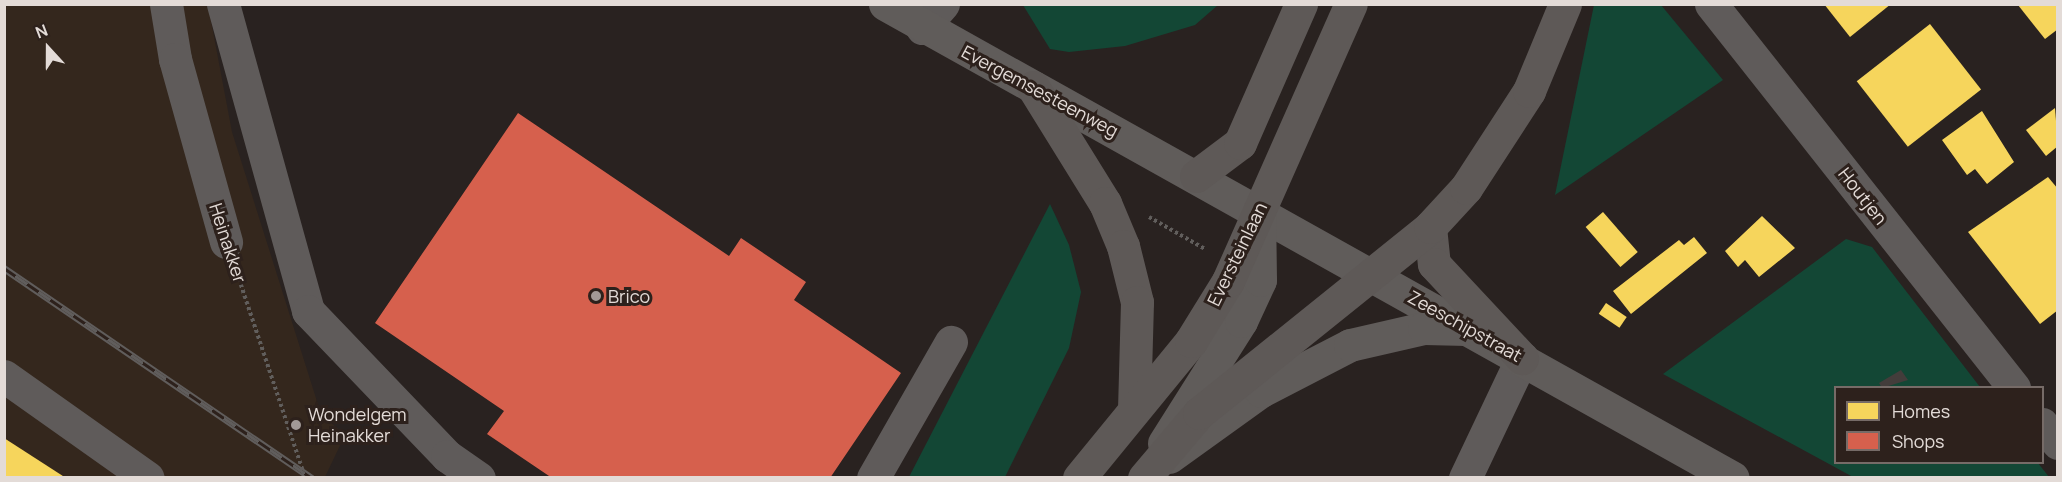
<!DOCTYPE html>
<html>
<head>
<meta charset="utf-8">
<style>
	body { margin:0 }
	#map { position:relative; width:2062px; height:482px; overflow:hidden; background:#292220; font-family:Manrope,sans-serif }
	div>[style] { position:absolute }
	.industrial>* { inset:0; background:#34271d }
	.green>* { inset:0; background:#134735 }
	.homes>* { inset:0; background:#f6d55c; transform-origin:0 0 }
	.shops>* { inset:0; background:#d6604d }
	.building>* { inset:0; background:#433d3b }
	.path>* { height:4px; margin-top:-2px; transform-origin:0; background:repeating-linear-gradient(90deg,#615e5c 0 3px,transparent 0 6px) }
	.minor>* { height:33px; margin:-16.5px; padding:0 16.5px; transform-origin:16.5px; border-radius:16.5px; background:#5f5b5a }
	.major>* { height:33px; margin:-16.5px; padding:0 16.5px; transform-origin:16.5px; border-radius:16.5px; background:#605c5a }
	.highway>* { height:33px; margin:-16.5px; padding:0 16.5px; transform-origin:16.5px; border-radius:16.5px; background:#5e5957 }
	.rail>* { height:7px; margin-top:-3.5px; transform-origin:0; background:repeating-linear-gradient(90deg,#2d211c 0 14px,#605d5c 0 28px); box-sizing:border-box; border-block:2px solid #605d5c }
	.dots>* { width:16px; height:16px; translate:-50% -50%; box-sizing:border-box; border:3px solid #2d211c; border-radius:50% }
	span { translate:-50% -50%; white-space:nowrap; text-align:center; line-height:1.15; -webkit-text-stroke:6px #2d211c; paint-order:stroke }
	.street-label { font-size:18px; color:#e3dbd7 }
	.poi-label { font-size:18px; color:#e3dbd7 }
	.left { translate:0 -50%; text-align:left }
	.frame { position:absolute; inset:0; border:6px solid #e3dbd7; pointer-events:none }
	.legend { position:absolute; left:1834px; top:386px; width:210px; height:78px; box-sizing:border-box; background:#2d211c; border:2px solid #766b67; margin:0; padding:8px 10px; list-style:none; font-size:18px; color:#e3dbd7 }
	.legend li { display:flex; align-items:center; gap:12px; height:30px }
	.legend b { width:30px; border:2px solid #766b67 }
	.north { position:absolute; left:18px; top:18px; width:60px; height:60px; -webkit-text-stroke:4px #2d211c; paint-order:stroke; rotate:339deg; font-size:16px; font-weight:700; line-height:24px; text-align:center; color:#e3dbd7 }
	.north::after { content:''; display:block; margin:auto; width:21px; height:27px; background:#e3dbd7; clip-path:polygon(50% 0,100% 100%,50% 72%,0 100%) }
</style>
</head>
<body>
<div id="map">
	<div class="industrial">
		<i style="clip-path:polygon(4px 5px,208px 5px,232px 132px,321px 414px,345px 435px,325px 477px,5px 477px)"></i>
	</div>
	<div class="green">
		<i style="clip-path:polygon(1023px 5px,1218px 5px,1195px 25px,1125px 46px,1069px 52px,1050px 49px)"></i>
		<i style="clip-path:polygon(1594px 5px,1661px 5px,1723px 80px,1555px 195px)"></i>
		<i style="clip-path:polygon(1050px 204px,1069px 245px,1081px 292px,1069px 348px,1005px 477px,909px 477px)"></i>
		<i style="clip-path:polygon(1846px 239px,1872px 247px,1980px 387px,1836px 388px,1836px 462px,2038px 463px,2049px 477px,1853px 477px,1663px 374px)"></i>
	</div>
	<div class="homes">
		<i style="clip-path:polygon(1824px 4px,1891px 4px,1850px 37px)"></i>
		<i style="clip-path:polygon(2018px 5px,2058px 5px,2058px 29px,2045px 39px)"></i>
		<i style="left:1930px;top:24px;width:83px;height:93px;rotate:52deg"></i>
		<i style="clip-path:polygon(2055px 108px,2058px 146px,2046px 156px,2026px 130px)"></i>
		<i style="clip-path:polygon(1982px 111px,2014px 162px,1987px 184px,1975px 169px,1967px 175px,1942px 140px)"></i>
		<i style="clip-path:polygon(2048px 177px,2058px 189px,2058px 310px,2040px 324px,1968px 232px)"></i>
		<i style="left:1603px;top:212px;width:53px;height:23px;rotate:49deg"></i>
		<i style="clip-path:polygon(1762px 216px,1795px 248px,1759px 277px,1745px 260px,1738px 267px,1725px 251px)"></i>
		<i style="clip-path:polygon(1694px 237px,1707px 253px,1631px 314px,1613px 291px,1679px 240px,1684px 245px)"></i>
		<i style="left:1606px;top:303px;width:25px;height:13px;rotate:34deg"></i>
		<i style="clip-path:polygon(4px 438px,66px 478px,4px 476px)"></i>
	</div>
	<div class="shops">
		<i style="clip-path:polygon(518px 113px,729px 256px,741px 238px,806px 282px,794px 300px,901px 373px,830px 478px,552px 478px,487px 434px,504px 411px,375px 323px)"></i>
	</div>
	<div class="building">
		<i style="clip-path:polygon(1901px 370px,1908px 380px,1882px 388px,1879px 383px)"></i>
	</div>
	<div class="path">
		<i style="left:1149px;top:217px;width:64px;rotate:29.7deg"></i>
		<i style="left:237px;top:273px;width:216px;rotate:71.6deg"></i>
	</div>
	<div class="minor">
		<i style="left:166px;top:4px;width:56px;rotate:80.7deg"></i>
		<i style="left:175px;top:59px;width:190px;rotate:74.4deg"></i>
		<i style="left:223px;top:4px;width:319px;rotate:74.5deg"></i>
		<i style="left:308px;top:311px;width:201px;rotate:46.2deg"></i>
		<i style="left:447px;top:456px;width:39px;rotate:35deg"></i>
		<i style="left:1711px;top:4px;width:489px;rotate:51.7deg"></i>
		<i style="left:922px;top:28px;width:32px;rotate:-49deg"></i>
		<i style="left:4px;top:376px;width:176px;rotate:35.3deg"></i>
		<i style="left:2042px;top:424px;width:25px;rotate:50deg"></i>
		<i style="left:873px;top:478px;width:157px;rotate:-60.2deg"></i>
		<i style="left:1465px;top:478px;width:133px;rotate:-64.6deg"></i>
	</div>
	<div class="major">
		<i style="left:885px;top:4px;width:971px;rotate:29.2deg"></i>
		<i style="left:1164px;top:443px;width:144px;rotate:-57.7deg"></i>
		<i style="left:1241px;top:321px;width:45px;rotate:-65.1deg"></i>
		<i style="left:1260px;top:280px;width:69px;rotate:-90.8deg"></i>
		<i style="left:1169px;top:457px;width:113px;rotate:-35.7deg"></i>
		<i style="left:1261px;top:391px;width:100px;rotate:-27.3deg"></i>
		<i style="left:1350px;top:345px;width:76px;rotate:-12.9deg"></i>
		<i style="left:1424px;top:328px;width:43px;rotate:1.3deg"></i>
	</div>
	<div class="highway">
		<i style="left:1033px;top:87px;width:137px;rotate:58.2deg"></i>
		<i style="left:1105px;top:203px;width:47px;rotate:67.3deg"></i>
		<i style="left:1123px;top:246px;width:58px;rotate:76deg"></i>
		<i style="left:1137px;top:302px;width:108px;rotate:91.6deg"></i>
		<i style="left:1196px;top:176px;width:55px;rotate:-36.9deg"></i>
		<i style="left:1240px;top:143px;width:152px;rotate:-66.3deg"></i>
		<i style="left:1430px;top:227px;width:37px;rotate:84deg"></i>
		<i style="left:1434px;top:264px;width:129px;rotate:46.9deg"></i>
		<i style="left:1079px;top:478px;width:177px;rotate:-50.7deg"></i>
		<i style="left:1191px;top:341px;width:70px;rotate:-58.3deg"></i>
		<i style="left:1228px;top:281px;width:303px;rotate:-66.1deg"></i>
		<i style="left:1144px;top:478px;width:85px;rotate:-49.8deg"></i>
		<i style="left:1199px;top:413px;width:297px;rotate:-38.8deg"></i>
		<i style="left:1430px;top:227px;width:53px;rotate:-47.3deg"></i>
		<i style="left:1466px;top:188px;width:116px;rotate:-57deg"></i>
		<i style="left:1529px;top:91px;width:94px;rotate:-67.5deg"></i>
	</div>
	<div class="rail">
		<i style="left:4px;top:268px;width:373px;rotate:34.3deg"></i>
	</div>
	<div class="dots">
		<i style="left:596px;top:296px;background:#a29a97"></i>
		<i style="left:296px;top:425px;background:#a29a97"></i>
	</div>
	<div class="street-label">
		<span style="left:1040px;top:91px;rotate:28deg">Evergemsesteenweg</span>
		<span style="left:1863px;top:196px;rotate:52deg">Houtjen</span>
		<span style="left:228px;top:243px;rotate:72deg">Heinakker</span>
		<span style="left:1237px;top:254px;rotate:-64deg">Eversteinlaan</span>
		<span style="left:1465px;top:326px;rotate:29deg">Zeeschipstraat</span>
	</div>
	<div class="poi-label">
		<span class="left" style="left:608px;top:296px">Brico</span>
		<span class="left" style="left:308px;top:425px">Wondelgem<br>Heinakker</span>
	</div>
	<div class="frame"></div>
	<ul class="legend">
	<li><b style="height:16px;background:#f6d55c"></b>Homes</li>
	<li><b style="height:16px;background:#d6604d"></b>Shops</li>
	</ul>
	<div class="north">N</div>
</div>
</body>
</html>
